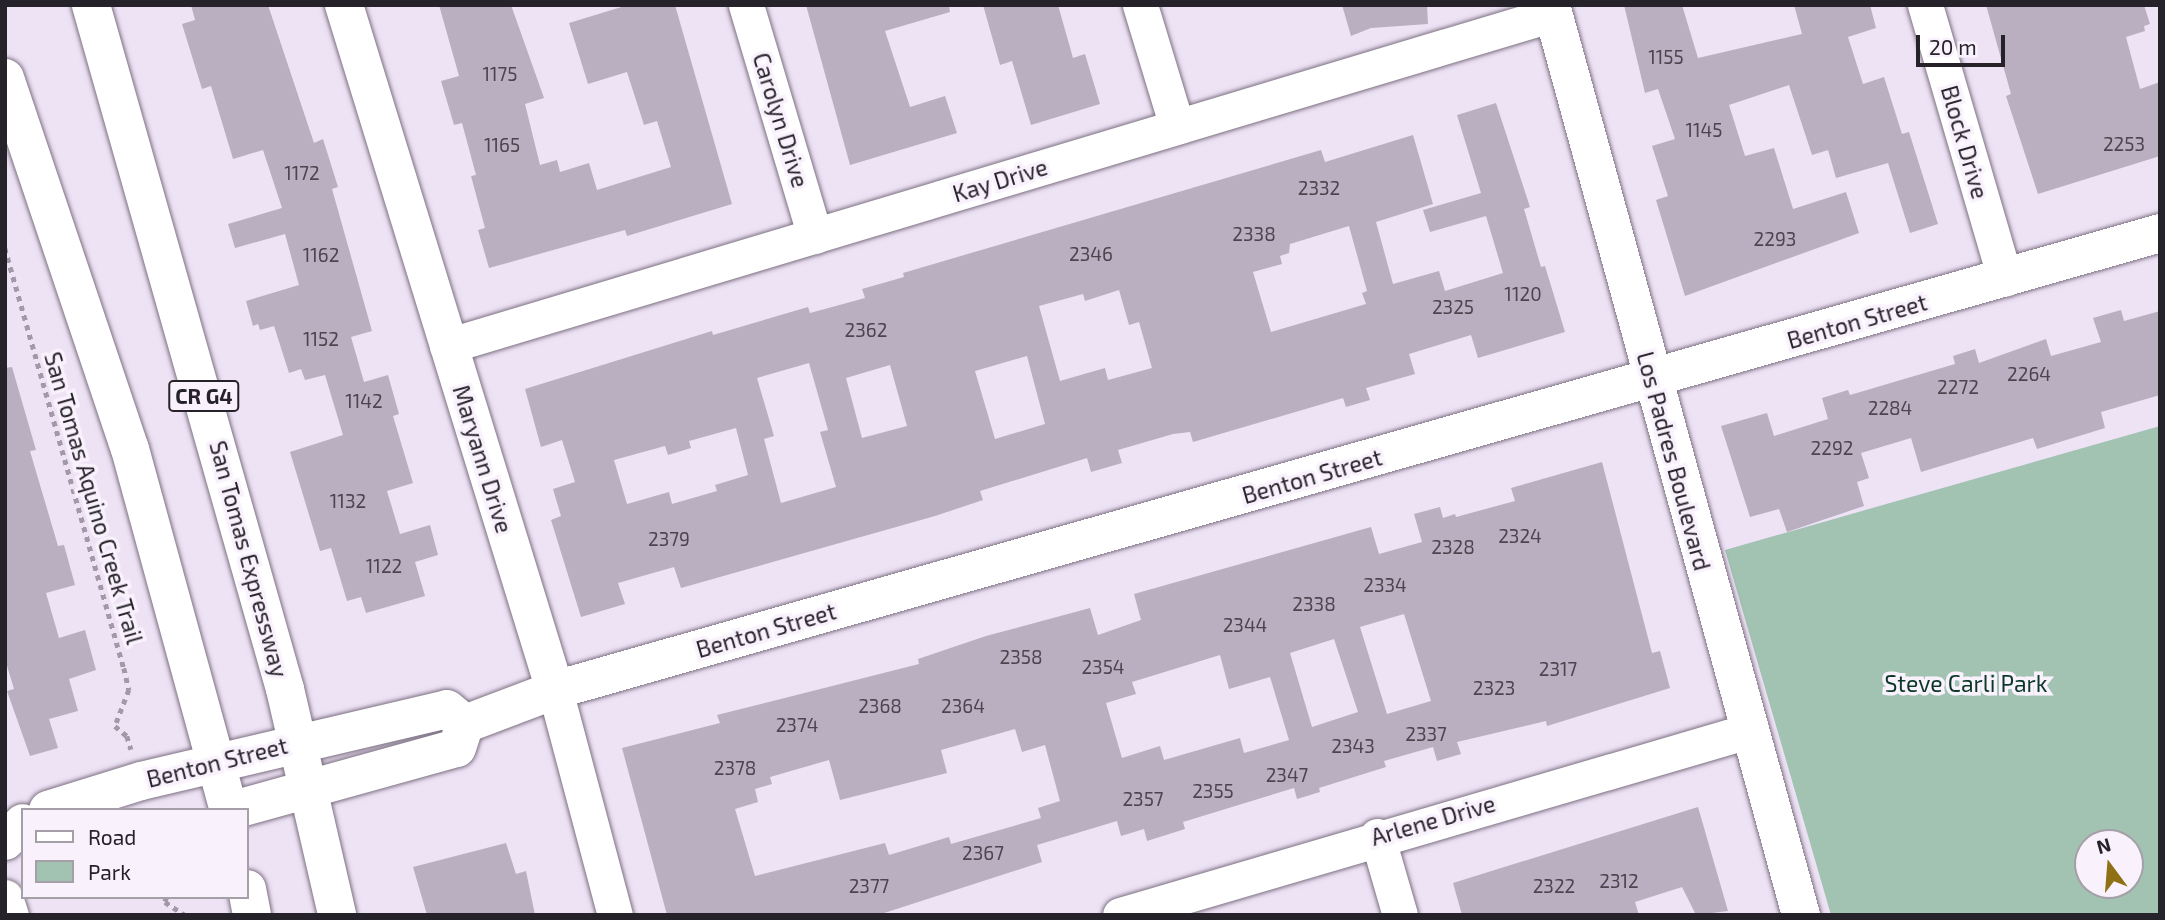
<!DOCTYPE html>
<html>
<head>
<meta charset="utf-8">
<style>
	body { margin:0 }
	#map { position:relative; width:2165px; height:920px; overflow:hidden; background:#eee2f5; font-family:"Exo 2",sans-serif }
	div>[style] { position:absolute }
	.green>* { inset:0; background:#a2c2b2 }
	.building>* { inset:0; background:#baafc1 }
	.path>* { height:4.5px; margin-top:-2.25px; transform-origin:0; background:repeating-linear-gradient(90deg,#a299a7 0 5px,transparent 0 10px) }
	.roads { filter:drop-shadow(0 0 2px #7c7182) drop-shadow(0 0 2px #7c7182) }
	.street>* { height:35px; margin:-17.5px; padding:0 17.5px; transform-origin:17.5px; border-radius:17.5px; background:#fff }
	.secondary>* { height:38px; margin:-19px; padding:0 19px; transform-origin:19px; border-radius:19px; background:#fff }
	.highway>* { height:38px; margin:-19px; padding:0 19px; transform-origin:19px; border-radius:19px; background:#fff }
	span { translate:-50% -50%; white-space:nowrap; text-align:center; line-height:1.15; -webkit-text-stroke:7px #f9f2fd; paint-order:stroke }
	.number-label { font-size:19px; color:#4b454f }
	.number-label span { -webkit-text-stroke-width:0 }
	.shield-label span { padding:2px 5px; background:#f9f2fd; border:2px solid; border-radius:5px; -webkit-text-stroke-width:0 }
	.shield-label { font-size:21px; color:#262229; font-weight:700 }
	.street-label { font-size:23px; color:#262229 }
	.park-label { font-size:23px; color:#0a3726 }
	.frame { position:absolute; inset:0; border:7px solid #262229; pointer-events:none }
	.legend { position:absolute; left:21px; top:808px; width:228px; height:91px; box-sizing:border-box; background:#f9f2fd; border:2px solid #a59fa8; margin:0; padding:9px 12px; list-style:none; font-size:21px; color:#262229 }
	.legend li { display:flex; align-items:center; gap:14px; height:35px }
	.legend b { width:35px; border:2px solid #a59fa8 }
	.north { position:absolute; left:2074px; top:829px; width:70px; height:70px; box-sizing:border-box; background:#f9f2fd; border:2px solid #a59fa8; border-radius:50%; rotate:344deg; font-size:19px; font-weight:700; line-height:28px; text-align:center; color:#262229 }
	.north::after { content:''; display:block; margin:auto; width:24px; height:32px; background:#907015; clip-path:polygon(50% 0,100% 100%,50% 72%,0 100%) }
	.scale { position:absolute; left:1916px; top:35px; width:89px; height:32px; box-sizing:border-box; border:4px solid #262229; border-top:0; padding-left:9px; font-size:21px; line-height:24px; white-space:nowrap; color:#262229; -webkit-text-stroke:5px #f9f2fd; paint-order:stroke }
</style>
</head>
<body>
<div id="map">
	<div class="green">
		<i style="clip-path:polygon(evenodd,2160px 426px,2160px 915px,1831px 915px,1725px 550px,2160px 426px,2088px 843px,2130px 843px,2130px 885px,2088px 885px,2088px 843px)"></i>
	</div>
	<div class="building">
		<i style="clip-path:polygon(191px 5px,268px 5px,314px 143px,323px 139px,338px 187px,332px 189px,372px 331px,351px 337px,364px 382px,388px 375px,399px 414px,393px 416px,413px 483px,387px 491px,400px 534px,430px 525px,438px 555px,415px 562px,425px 596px,366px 613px,361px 597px,347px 601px,331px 548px,320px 551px,290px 452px,343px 435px,325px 375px,305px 380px,301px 369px,289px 373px,274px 326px,260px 330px,258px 324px,253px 326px,246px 301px,299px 285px,285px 234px,235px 248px,228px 224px,282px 208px,263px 150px,233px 159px,211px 86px,202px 89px,182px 24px,195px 20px)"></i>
		<i style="clip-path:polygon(439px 5px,511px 5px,544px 98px,525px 104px,540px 165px,557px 160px,560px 172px,589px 163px,597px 190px,671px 167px,657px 121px,644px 125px,627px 72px,588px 84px,569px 23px,628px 5px,675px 5px,732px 204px,627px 236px,625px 230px,489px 268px,478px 230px,485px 228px,471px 176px,476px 175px,462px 123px,454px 125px,441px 81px,459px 76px)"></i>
		<i style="clip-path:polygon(806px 5px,949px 5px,950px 12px,885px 31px,910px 107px,945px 96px,957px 133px,850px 165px)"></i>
		<i style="clip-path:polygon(983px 5px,1058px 5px,1073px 58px,1085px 54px,1100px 104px,1031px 125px,1012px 61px,1000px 65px)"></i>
		<i style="clip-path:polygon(1342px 5px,1427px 5px,1428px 24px,1371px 28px,1351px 36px)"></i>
		<i style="clip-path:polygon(1624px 5px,1682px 5px,1698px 58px,1802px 34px,1794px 5px,1870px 5px,1876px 28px,1848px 37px,1863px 84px,1884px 77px,1902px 134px,1909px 132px,1938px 224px,1910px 233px,1888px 163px,1836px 178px,1828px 150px,1812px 155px,1789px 85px,1729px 105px,1745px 156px,1774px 148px,1793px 209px,1846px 192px,1859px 233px,1685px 296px,1656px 200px,1668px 196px,1652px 146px,1675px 139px,1658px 89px,1645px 93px)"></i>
		<i style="clip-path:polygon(1986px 5px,2144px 5px,2150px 24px,2144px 26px,2145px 31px,2126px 37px,2140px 89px,2160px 82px,2160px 156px,2038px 194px,2006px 96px,2011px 94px)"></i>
		<i style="clip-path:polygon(evenodd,1496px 103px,1530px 207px,1524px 209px,1541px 267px,1545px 266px,1565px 332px,1478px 358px,1471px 335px,1409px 354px,1415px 374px,1366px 388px,1370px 400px,1346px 407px,1343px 398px,1193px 442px,1190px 432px,1173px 434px,1118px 450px,1122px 463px,1091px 472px,1087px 458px,980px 491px,983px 500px,935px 516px,681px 588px,674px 567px,618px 583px,625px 604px,581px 617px,551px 520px,561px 516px,553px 489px,575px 482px,562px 440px,541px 447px,525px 389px,712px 331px,713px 335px,808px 307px,810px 313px,865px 298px,862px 289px,904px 277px,903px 273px,1321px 150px,1325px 162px,1413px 135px,1433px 204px,1376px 222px,1393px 284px,1439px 271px,1445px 291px,1503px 273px,1486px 216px,1430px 232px,1423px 210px,1481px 193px,1457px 115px,1496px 103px,1349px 226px,1367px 291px,1362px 293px,1366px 304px,1271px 332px,1253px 272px,1282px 264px,1280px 256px,1289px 253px,1290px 244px,1349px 226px,1496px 103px,1119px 290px,1129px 325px,1139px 322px,1152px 368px,1108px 380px,1105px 368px,1060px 381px,1039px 306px,1083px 294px,1085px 301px,1119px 290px,1496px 103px,1027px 356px,1045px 424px,995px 439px,975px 371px,1027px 356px,1496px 103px,809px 363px,828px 430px,820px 432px,836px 487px,781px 503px,764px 439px,774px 436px,757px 378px,809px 363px,1496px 103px,890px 365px,907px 426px,862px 438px,846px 378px,890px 365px,1496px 103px,736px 428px,748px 475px,715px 485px,717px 491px,672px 504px,669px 492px,627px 504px,614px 460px,665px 446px,668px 455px,691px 448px,689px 441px,736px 428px)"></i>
		<i style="clip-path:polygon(2121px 310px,2124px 321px,2160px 311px,2160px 395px,2101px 412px,2105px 428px,2037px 449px,2033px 438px,1921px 472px,1911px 438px,1861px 453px,1869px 478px,1857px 482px,1864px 506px,1787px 532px,1779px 509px,1750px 517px,1721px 426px,1767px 413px,1774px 436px,1828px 419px,1822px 398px,1848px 390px,1850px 395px,1955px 364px,1953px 356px,1975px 349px,1979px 363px,2046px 339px,2051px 356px,2101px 342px,2093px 318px)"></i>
		<i style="clip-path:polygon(12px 367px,36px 450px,30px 451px,58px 546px,64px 545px,75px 585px,46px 593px,59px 638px,85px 630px,96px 670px,69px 679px,78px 711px,49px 719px,58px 748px,30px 756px,7px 691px,14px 689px,5px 659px,5px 368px)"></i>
		<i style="clip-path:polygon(evenodd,1602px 462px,1652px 653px,1660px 651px,1670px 688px,1547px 726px,1546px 721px,1457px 742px,1461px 754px,1437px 761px,1433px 747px,1384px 761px,1386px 767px,1319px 788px,1320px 792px,1297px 799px,1294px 788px,1183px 822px,1185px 829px,1147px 841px,1144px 829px,1121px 836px,1117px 821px,1037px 845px,1042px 862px,878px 915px,667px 915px,622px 748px,720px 723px,717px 715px,919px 664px,918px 659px,986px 636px,1090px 608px,1098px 635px,1141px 620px,1134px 594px,1371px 527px,1379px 554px,1422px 542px,1414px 514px,1440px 507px,1443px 518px,1455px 514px,1456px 517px,1515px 501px,1511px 488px,1602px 462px,1404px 614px,1431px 701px,1387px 714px,1360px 627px,1404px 614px,1602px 462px,1334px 639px,1358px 712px,1312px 727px,1290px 653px,1334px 639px,1602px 462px,1220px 655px,1229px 689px,1270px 677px,1289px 740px,1244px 753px,1240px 738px,1164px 760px,1160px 746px,1122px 758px,1106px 703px,1136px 694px,1132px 682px,1220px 655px,1602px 462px,1015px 729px,1022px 752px,1045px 745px,1060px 801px,1038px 808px,1041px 818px,951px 844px,949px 837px,889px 855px,885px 843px,755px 876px,735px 809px,758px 802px,755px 789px,772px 784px,770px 777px,829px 760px,840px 800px,947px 773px,941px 750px,1015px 729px)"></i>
		<i style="clip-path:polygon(1698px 807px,1728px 911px,1696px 915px,1682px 887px,1635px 902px,1639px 915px,1462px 915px,1453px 883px)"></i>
		<i style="clip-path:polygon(506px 843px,516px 874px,526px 871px,535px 915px,427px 915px,413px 867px)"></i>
	</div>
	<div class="path">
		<i style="left:5px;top:248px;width:437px;rotate:74.2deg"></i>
		<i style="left:124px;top:668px;width:23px;rotate:77deg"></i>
		<i style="left:129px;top:690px;width:39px;rotate:111deg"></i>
		<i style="left:115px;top:726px;width:16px;rotate:40deg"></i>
		<i style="left:127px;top:736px;width:14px;rotate:73deg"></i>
		<i style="left:167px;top:897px;width:5px;rotate:112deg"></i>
		<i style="left:165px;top:902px;width:24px;rotate:33deg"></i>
	</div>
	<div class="roads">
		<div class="street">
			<i style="left:746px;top:5px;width:241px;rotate:73.4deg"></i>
			<i style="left:1140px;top:5px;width:127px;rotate:73.1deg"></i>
			<i style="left:1925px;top:5px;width:285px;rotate:73.7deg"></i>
			<i style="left:447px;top:346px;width:1155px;rotate:-16.71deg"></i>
			<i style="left:555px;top:690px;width:233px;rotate:75.1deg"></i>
			<i style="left:1377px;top:836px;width:82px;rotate:73.8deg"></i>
			<i style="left:5px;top:897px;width:19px;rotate:72deg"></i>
			<i style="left:1120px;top:915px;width:654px;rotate:-16.33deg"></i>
		</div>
		<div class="secondary">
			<i style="left:344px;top:5px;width:717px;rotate:72.88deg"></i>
			<i style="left:1551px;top:5px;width:944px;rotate:74.64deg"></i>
			<i style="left:465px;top:724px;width:96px;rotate:-20.7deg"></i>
			<i style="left:555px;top:690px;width:1669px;rotate:-15.89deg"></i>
			<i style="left:48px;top:810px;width:97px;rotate:-17.3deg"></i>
			<i style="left:141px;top:781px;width:314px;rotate:-13.2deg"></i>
			<i style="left:447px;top:709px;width:23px;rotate:40deg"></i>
			<i style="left:233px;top:810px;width:232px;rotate:-15.5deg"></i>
			<i style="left:457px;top:748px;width:25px;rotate:-72deg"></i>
			<i style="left:5px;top:841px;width:25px;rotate:-45deg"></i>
		</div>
		<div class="highway">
			<i style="left:91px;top:5px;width:711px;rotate:74.17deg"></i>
			<i style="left:285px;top:689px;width:232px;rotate:77deg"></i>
			<i style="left:5px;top:78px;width:391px;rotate:71.4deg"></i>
			<i style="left:130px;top:449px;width:374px;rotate:74.7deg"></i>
			<i style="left:247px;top:889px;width:26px;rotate:79deg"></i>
		</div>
	</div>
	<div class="number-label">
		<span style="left:1666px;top:57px">1155</span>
		<span style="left:500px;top:74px">1175</span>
		<span style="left:1704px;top:130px">1145</span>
		<span style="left:2124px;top:144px">2253</span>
		<span style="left:502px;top:145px">1165</span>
		<span style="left:302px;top:173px">1172</span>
		<span style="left:1319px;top:188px">2332</span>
		<span style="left:1254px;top:234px">2338</span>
		<span style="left:1775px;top:239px">2293</span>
		<span style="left:1091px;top:254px">2346</span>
		<span style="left:321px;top:255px">1162</span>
		<span style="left:1523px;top:294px">1120</span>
		<span style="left:1453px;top:307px">2325</span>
		<span style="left:866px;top:330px">2362</span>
		<span style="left:321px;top:339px">1152</span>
		<span style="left:2029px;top:374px">2264</span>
		<span style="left:1958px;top:387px">2272</span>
		<span style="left:364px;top:401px">1142</span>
		<span style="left:1890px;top:408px">2284</span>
		<span style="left:1832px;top:448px">2292</span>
		<span style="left:348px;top:501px">1132</span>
		<span style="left:1520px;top:536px">2324</span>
		<span style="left:669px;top:539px">2379</span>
		<span style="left:1453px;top:547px">2328</span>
		<span style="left:384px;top:566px">1122</span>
		<span style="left:1385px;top:585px">2334</span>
		<span style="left:1314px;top:604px">2338</span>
		<span style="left:1245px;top:625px">2344</span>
		<span style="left:1021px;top:657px">2358</span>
		<span style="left:1103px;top:667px">2354</span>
		<span style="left:1558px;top:669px">2317</span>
		<span style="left:1494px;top:688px">2323</span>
		<span style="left:880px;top:706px">2368</span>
		<span style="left:963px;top:706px">2364</span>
		<span style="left:797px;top:725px">2374</span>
		<span style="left:1426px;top:734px">2337</span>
		<span style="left:1353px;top:746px">2343</span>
		<span style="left:735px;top:768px">2378</span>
		<span style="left:1287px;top:775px">2347</span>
		<span style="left:1213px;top:791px">2355</span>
		<span style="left:1143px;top:799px">2357</span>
		<span style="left:983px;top:853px">2367</span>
		<span style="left:1619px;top:881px">2312</span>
		<span style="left:869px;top:886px">2377</span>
		<span style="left:1554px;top:886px">2322</span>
	</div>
	<div class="shield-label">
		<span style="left:204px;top:396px">CR G4</span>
	</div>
	<div class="street-label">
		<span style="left:781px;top:120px;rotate:73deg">Carolyn Drive</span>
		<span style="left:1965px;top:142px;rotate:74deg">Block Drive</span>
		<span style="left:1000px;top:180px;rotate:-17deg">Kay Drive</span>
		<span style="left:1857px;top:321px;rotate:-16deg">Benton Street</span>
		<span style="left:483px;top:459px;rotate:73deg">Maryann Drive</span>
		<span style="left:1674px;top:461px;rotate:75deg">Los Padres Boulevard</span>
		<span style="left:1312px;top:476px;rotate:-16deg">Benton Street</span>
		<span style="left:94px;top:498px;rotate:74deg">San Tomas Aquino Creek Trail</span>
		<span style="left:249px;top:559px;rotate:75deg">San Tomas Expressway</span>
		<span style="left:766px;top:630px;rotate:-16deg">Benton Street</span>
		<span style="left:217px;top:762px;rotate:-14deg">Benton Street</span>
		<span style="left:1433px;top:820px;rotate:-16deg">Arlene Drive</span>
	</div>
	<div class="park-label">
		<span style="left:1966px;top:683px">Steve Carli Park</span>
	</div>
	<div class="frame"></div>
	<ul class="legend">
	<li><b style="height:9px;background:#fff"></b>Road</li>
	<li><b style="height:19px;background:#a2c2b2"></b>Park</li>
	</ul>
	<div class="north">N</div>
	<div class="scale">20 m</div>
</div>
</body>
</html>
